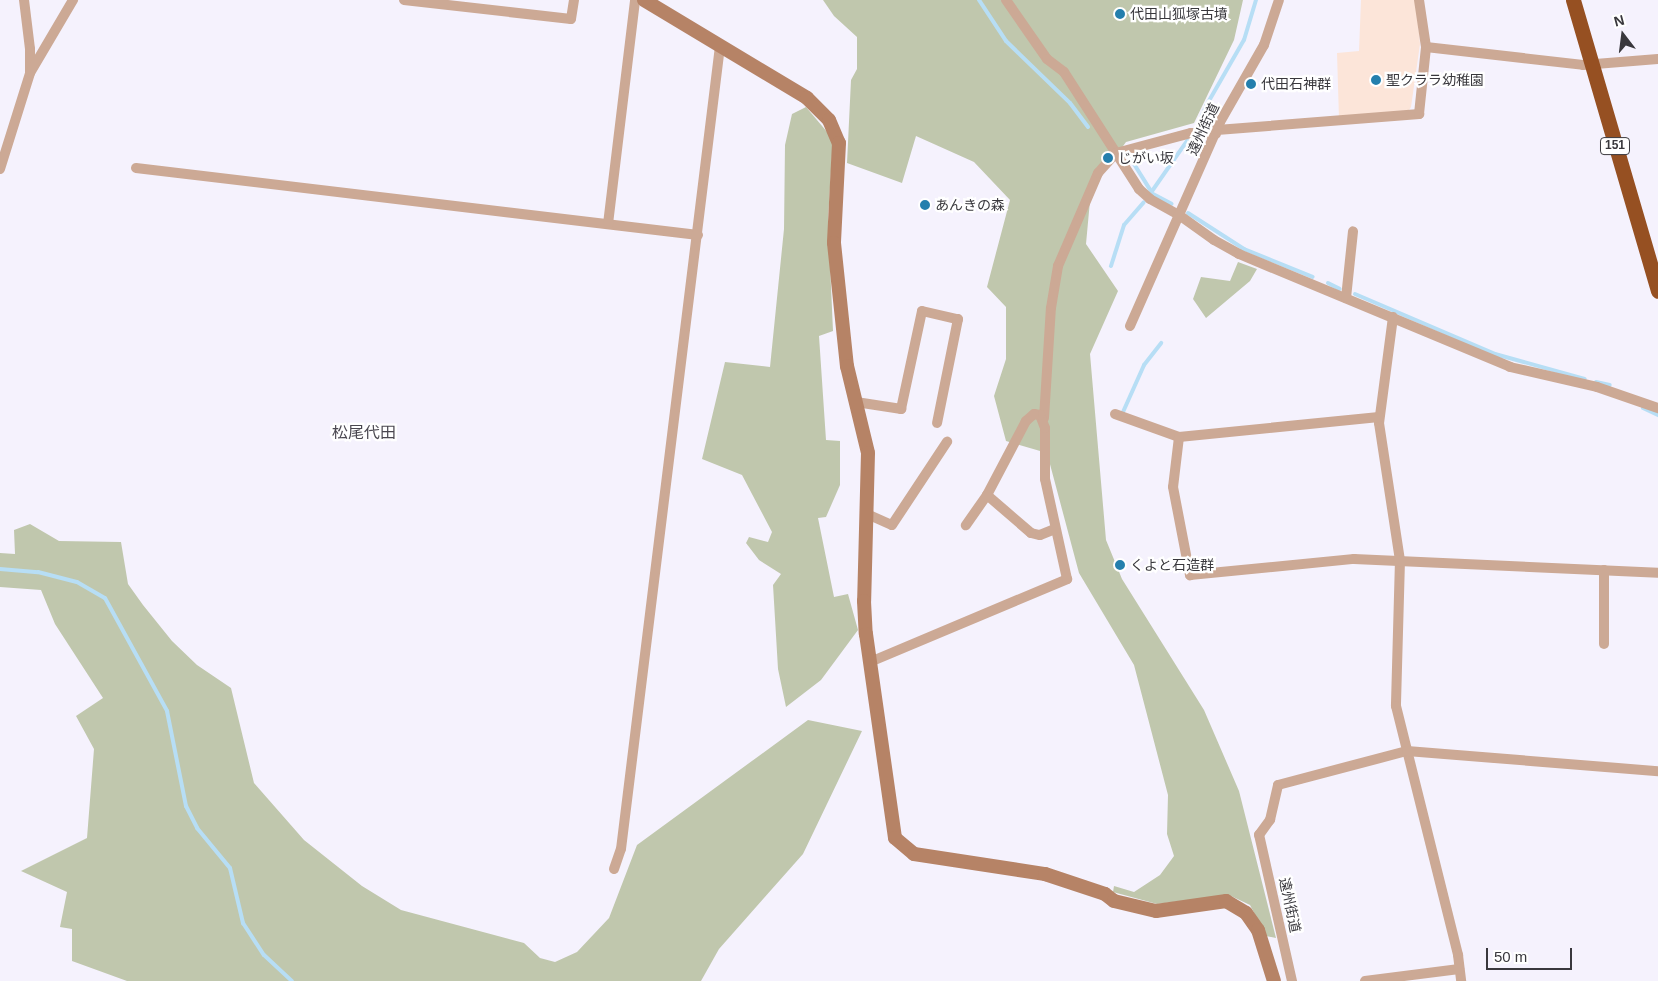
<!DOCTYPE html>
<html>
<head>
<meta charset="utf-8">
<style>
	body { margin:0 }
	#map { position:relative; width:1658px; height:981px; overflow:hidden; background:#f5f2fd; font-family:Arial,"Noto Sans JP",sans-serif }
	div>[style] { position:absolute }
	.education>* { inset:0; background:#fce5d9 }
	.green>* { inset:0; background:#c0c7ad }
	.stream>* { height:4px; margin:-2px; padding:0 2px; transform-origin:2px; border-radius:2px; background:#b7def5 }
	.street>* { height:10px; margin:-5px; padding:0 5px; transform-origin:5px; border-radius:5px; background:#cca995 }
	.secondary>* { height:14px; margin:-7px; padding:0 7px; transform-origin:7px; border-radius:7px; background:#b68366 }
	.highway>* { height:15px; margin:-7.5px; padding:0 7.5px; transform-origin:7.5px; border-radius:7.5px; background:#965022 }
	.dots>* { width:14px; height:14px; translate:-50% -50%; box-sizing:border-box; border:2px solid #fff; border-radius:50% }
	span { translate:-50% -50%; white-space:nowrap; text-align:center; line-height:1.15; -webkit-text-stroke:4.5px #fff; paint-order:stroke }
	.shield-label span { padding:1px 4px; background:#fff; border:1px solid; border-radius:4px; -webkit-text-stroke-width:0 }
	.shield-label { font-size:12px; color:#39383d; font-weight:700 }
	.poi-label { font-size:14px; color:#39383d }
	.left { translate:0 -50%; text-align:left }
	.street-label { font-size:14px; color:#39383d }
	.quarter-label { font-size:16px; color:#4a4750 }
	.north { position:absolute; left:1598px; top:10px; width:50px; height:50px; -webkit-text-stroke:4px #fff; paint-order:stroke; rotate:345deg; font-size:14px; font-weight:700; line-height:20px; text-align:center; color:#39383d }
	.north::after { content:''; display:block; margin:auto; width:18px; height:22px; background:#39383d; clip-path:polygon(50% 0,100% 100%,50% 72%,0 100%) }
	.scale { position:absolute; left:1486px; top:948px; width:86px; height:22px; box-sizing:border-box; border:2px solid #39383d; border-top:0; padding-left:6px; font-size:15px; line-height:18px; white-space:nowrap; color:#39383d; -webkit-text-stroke:4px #fff; paint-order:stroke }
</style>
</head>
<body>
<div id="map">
	<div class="education">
		<i style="clip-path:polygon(1361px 0,1416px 0,1420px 44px,1411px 107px,1407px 113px,1339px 119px,1337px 53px,1359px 51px)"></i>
	</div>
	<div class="green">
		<i style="clip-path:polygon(823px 0,1243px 0,1234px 40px,1194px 123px,1126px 142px,1091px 190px,1086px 244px,1118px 291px,1090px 354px,1106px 540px,1122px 579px,1204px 710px,1239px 791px,1276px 938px,1266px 936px,1250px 905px,1229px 895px,1157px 904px,1113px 892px,1114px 886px,1134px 892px,1160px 875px,1174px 856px,1167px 834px,1168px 795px,1134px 665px,1079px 573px,1047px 453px,1006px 441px,994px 396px,1006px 359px,1006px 307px,987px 287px,1010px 200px,974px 162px,916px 136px,902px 183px,847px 163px,851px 80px,857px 69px,857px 37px,834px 16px)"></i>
		<i style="clip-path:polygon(806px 107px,833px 139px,828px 219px,833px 331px,819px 336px,826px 440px,840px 441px,840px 485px,826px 517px,818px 518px,834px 597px,848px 594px,858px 630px,821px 680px,786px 707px,778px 669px,773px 585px,781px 574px,759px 560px,746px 543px,749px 537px,768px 542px,772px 532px,742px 475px,702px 459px,725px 362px,770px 367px,784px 229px,785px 145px,792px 114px)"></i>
		<i style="clip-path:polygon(1238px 262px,1257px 269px,1250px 281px,1206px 318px,1193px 299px,1201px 277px,1230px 281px)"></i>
		<i style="clip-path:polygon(30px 524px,59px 541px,121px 542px,128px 584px,143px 605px,172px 641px,197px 665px,231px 688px,254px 783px,304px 840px,362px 886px,401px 910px,524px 943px,540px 958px,555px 962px,577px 952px,609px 918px,637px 845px,808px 720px,862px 731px,803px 854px,719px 949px,701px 981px,127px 981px,72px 961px,72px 929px,60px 927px,67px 892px,21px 871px,87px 838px,94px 749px,76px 716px,103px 698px,55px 624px,41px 590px,0 587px,0 553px,15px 554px,14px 530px)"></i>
	</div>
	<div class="stream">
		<i style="left:979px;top:0;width:49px;rotate:56.6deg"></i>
		<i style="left:1006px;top:41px;width:89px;rotate:44.1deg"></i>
		<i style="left:1070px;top:103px;width:30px;rotate:53deg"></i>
		<i style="left:1198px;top:126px;width:22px;rotate:-68deg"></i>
		<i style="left:1206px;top:106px;width:76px;rotate:-60.1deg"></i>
		<i style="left:1244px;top:40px;width:42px;rotate:-73.3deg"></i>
		<i style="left:1129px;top:156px;width:40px;rotate:58deg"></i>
		<i style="left:1150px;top:194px;width:65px;rotate:-55.1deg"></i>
		<i style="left:1153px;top:194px;width:21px;rotate:28deg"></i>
		<i style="left:1188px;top:213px;width:67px;rotate:32.7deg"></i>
		<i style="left:1244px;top:249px;width:74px;rotate:22.1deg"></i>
		<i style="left:1111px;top:266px;width:43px;rotate:-72.4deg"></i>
		<i style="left:1124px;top:225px;width:30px;rotate:-49deg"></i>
		<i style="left:1328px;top:283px;width:13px;rotate:27deg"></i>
		<i style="left:1355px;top:294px;width:152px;rotate:23.2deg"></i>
		<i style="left:1495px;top:354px;width:93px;rotate:15.5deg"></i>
		<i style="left:1596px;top:382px;width:14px;rotate:12deg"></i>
		<i style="left:1643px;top:408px;width:17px;rotate:25deg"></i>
		<i style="left:1123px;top:412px;width:51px;rotate:-65.9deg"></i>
		<i style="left:1144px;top:365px;width:28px;rotate:-52deg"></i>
		<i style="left:0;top:569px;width:38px;rotate:5deg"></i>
		<i style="left:38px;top:572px;width:40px;rotate:14.4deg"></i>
		<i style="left:77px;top:582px;width:32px;rotate:30deg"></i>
		<i style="left:105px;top:598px;width:129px;rotate:61.2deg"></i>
		<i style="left:167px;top:711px;width:97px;rotate:78.7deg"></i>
		<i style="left:186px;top:806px;width:25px;rotate:63deg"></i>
		<i style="left:197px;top:828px;width:52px;rotate:50.5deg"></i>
		<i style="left:230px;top:868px;width:57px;rotate:76.7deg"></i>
		<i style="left:243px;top:923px;width:38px;rotate:57deg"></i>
		<i style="left:264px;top:955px;width:38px;rotate:43deg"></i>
	</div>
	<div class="street">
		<i style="left:24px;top:0;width:49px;rotate:83deg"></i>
		<i style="left:30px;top:49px;width:23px;rotate:90deg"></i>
		<i style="left:404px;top:0;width:168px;rotate:6.5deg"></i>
		<i style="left:571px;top:19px;width:19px;rotate:-81deg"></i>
		<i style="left:1006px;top:0;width:72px;rotate:55.2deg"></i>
		<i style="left:1047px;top:59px;width:21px;rotate:37deg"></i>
		<i style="left:1064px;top:72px;width:139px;rotate:57.3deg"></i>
		<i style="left:1139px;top:189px;width:15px;rotate:42deg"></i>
		<i style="left:1150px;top:199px;width:33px;rotate:29deg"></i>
		<i style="left:1179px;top:215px;width:43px;rotate:35.5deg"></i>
		<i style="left:1214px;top:240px;width:29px;rotate:29deg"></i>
		<i style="left:1239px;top:254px;width:294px;rotate:22.6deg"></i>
		<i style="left:1510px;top:367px;width:89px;rotate:12.9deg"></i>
		<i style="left:1597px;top:387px;width:65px;rotate:19deg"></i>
		<i style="left:1419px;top:0;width:48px;rotate:81.5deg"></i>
		<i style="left:1426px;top:47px;width:158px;rotate:6.5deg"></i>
		<i style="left:1583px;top:65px;width:75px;rotate:-4.6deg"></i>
		<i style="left:1217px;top:130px;width:203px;rotate:-4.5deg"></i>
		<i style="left:1419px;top:114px;width:67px;rotate:-84deg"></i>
		<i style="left:136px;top:168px;width:566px;rotate:6.8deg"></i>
		<i style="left:0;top:169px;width:101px;rotate:-72.6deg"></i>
		<i style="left:30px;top:73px;width:85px;rotate:-59.5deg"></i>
		<i style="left:608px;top:224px;width:226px;rotate:-83.1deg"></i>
		<i style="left:1346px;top:298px;width:67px;rotate:-84deg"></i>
		<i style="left:1393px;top:317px;width:107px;rotate:97.5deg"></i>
		<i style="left:1379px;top:423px;width:139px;rotate:81.3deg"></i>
		<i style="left:1400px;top:560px;width:146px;rotate:91.6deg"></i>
		<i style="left:1396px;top:706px;width:257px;rotate:76deg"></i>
		<i style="left:1458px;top:955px;width:26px;rotate:83deg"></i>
		<i style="left:1130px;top:326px;width:223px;rotate:-66.2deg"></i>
		<i style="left:1220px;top:122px;width:89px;rotate:-60.3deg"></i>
		<i style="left:1264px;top:45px;width:47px;rotate:-71.6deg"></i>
		<i style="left:856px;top:402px;width:46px;rotate:8.8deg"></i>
		<i style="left:901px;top:409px;width:100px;rotate:-77.9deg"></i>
		<i style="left:922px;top:311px;width:37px;rotate:13deg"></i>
		<i style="left:958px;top:319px;width:106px;rotate:101.4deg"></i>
		<i style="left:1115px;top:414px;width:68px;rotate:19.8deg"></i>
		<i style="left:1379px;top:417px;width:201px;rotate:174.3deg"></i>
		<i style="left:1179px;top:437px;width:50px;rotate:96.8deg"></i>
		<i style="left:1173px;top:487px;width:90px;rotate:79.1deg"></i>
		<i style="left:1190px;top:575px;width:165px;rotate:-5.6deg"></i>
		<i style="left:1354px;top:559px;width:304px;rotate:2.6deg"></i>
		<i style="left:1044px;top:418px;width:110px;rotate:-86.4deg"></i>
		<i style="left:1051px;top:308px;width:43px;rotate:-80.5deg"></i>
		<i style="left:1058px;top:266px;width:101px;rotate:-66.7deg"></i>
		<i style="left:1098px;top:173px;width:27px;rotate:-48deg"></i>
		<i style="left:1116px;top:153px;width:78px;rotate:-14.9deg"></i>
		<i style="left:1191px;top:133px;width:25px;rotate:2deg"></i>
		<i style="left:987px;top:495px;width:58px;rotate:40.8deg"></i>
		<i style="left:1031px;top:533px;width:9px;rotate:13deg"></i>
		<i style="left:1040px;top:535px;width:16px;rotate:-22deg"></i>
		<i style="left:867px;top:514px;width:27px;rotate:24deg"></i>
		<i style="left:892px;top:525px;width:100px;rotate:-56.5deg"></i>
		<i style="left:1604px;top:644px;width:74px;rotate:-90deg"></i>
		<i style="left:870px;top:662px;width:214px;rotate:-22.8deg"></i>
		<i style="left:1067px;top:579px;width:102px;rotate:-102.4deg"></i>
		<i style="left:1045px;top:479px;width:51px;rotate:-90deg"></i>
		<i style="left:1045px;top:428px;width:14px;rotate:-111deg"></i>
		<i style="left:1040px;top:415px;width:6px;rotate:-171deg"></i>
		<i style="left:1034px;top:414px;width:11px;rotate:139deg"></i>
		<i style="left:1026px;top:421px;width:84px;rotate:117.8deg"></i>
		<i style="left:987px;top:495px;width:37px;rotate:125deg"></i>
		<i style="left:614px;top:869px;width:21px;rotate:-71deg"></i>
		<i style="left:621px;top:849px;width:809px;rotate:-82.97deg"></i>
		<i style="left:1292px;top:981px;width:150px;rotate:-102.7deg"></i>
		<i style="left:1259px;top:835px;width:19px;rotate:-54deg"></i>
		<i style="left:1270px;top:820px;width:36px;rotate:-77deg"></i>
		<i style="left:1278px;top:785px;width:133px;rotate:-14.8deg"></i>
		<i style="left:1407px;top:751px;width:252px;rotate:4.6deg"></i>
		<i style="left:1365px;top:981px;width:95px;rotate:-7.3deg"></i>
	</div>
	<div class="secondary">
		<i style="left:644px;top:0;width:190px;rotate:31deg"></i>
		<i style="left:807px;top:98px;width:31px;rotate:45deg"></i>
		<i style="left:829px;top:120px;width:25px;rotate:67deg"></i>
		<i style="left:839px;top:143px;width:100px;rotate:92.9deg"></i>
		<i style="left:834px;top:243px;width:124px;rotate:84deg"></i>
		<i style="left:847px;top:366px;width:89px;rotate:76.4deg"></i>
		<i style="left:868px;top:453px;width:148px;rotate:91.5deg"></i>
		<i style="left:864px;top:601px;width:33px;rotate:87deg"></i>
		<i style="left:866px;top:634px;width:206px;rotate:81.9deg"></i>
		<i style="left:895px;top:838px;width:25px;rotate:40deg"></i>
		<i style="left:914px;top:854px;width:133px;rotate:8.7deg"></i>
		<i style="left:1045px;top:874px;width:63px;rotate:18.4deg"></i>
		<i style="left:1105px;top:894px;width:11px;rotate:38deg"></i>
		<i style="left:1114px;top:901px;width:43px;rotate:13.4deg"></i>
		<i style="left:1156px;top:911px;width:71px;rotate:-8.1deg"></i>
		<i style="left:1226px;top:901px;width:23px;rotate:31deg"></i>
		<i style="left:1246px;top:913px;width:21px;rotate:55deg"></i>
		<i style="left:1258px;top:930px;width:53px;rotate:72.6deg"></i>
	</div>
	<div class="highway">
		<i style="left:1573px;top:0;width:303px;rotate:73.7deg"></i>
	</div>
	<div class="dots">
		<i style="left:1120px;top:14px;background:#247fad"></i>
		<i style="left:1376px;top:80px;background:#247fad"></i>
		<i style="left:1251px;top:84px;background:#247fad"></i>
		<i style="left:1108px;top:158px;background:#247fad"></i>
		<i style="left:925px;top:205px;background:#247fad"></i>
		<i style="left:1120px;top:565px;background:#247fad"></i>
	</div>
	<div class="shield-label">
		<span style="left:1615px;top:146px">151</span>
	</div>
	<div class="poi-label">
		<span class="left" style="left:1130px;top:14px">代田山狐塚古墳</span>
		<span class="left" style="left:1386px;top:80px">聖クララ幼稚園</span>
		<span class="left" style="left:1261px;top:84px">代田石神群</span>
		<span class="left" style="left:1118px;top:158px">じがい坂</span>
		<span class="left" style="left:935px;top:205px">あんきの森</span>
		<span class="left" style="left:1130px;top:565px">くよと石造群</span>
	</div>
	<div class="street-label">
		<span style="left:1203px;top:129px;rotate:-65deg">遠州街道</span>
		<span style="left:1290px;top:905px;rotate:78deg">遠州街道</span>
	</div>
	<div class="quarter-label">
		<span style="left:364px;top:433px">松尾代田</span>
	</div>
	<div class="north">N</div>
	<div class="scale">50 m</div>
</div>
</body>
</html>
